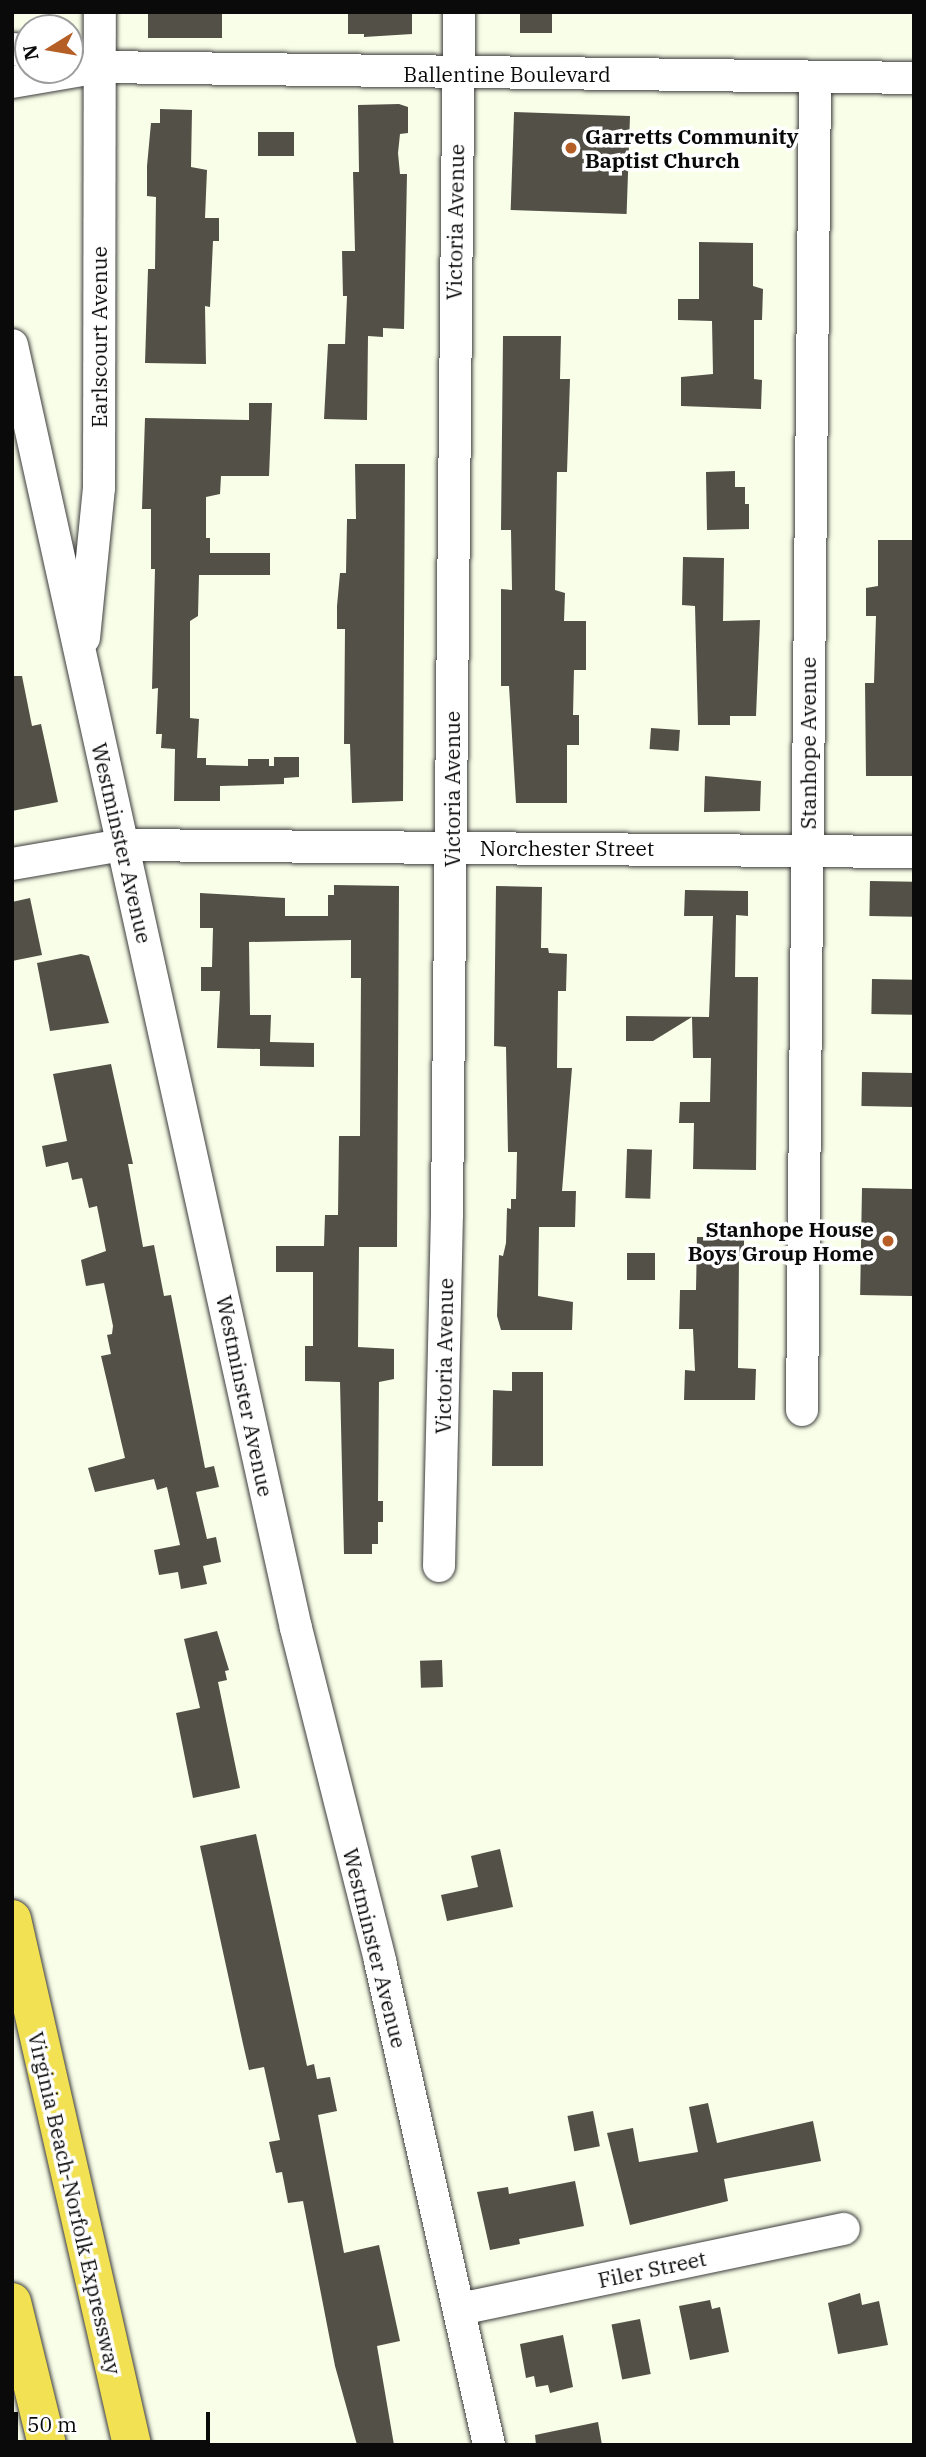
<!DOCTYPE html>
<html>
<head>
<meta charset="utf-8">
<style>
	body { margin:0 }
	#map { position:relative; width:926px; height:2457px; overflow:hidden; background:#f9fee8; font-family:"IBM Plex Serif",serif }
	div>[style] { position:absolute }
	.building>* { inset:0; background:#525047; transform-origin:0 0 }
	.roads { filter:drop-shadow(0 0 2px #3d3d3d) drop-shadow(0 0 2px #3d3d3d) }
	.minor>* { height:32px; margin:-16px; padding:0 16px; transform-origin:16px; border-radius:16px; background:#fff }
	.highway>* { height:38px; margin:-19px; padding:0 19px; transform-origin:19px; border-radius:19px; background:#f1e153 }
	.dots>* { width:19px; height:19px; translate:-50% -50%; box-sizing:border-box; border:4px solid #fff; border-radius:50% }
	span { translate:-50% -50%; white-space:nowrap; text-align:center; line-height:1.15; -webkit-text-stroke:7px #fff; paint-order:stroke }
	.street-label { font-size:21px; color:#0a0a0a }
	.poi-label { font-size:21px; color:#0a0a0a; font-weight:700 }
	.left { translate:0 -50%; text-align:left }
	.right { translate:-100% -50%; text-align:right }
	.frame { position:absolute; inset:0; border:14px solid #0a0a0a; pointer-events:none }
	.north { position:absolute; left:14px; top:14px; width:70px; height:70px; box-sizing:border-box; background:#fff; border:2px solid #9d9d9d; border-radius:50%; rotate:259deg; font-size:19px; font-weight:700; line-height:28px; text-align:center; color:#0a0a0a }
	.north::after { content:''; display:block; margin:auto; width:24px; height:32px; background:#b55f27; clip-path:polygon(50% 0,100% 100%,50% 72%,0 100%) }
	.scale { position:absolute; left:14px; top:2412px; width:196px; height:32px; box-sizing:border-box; border:4px solid #0a0a0a; border-top:0; padding-left:9px; font-size:21px; line-height:24px; white-space:nowrap; color:#0a0a0a; -webkit-text-stroke:5px #fff; paint-order:stroke }
</style>
</head>
<body>
<div id="map">
	<div class="building">
		<i style="left:148px;top:12px;width:74px;height:26px"></i>
		<i style="clip-path:polygon(348px 12px,412px 12px,412px 34px,364px 37px,364px 34px,348px 34px)"></i>
		<i style="left:520px;top:12px;width:32px;height:21px"></i>
		<i style="clip-path:polygon(399px 104px,408px 107px,408px 133px,400px 134px,398px 153px,400px 174px,407px 174px,404px 329px,383px 328px,383px 337px,368px 336px,367px 420px,324px 419px,328px 344px,345px 344px,347px 296px,343px 296px,342px 251px,355px 251px,353px 172px,359px 172px,358px 105px)"></i>
		<i style="clip-path:polygon(160px 109px,192px 110px,191px 167px,207px 170px,205px 218px,219px 218px,219px 241px,213px 241px,210px 307px,205px 306px,206px 364px,145px 363px,148px 269px,155px 269px,156px 197px,147px 196px,147px 166px,151px 123px,160px 123px)"></i>
		<i style="left:630px;top:116px;width:98px;height:116px;rotate:92deg"></i>
		<i style="left:258px;top:132px;width:36px;height:24px"></i>
		<i style="clip-path:polygon(699px 242px,753px 243px,753px 286px,763px 289px,762px 320px,754px 320px,754px 379px,762px 380px,761px 409px,681px 406px,681px 377px,713px 374px,712px 321px,678px 320px,678px 299px,699px 299px)"></i>
		<i style="clip-path:polygon(503px 336px,561px 336px,560px 379px,570px 379px,567px 472px,557px 472px,555px 590px,565px 593px,564px 621px,586px 621px,586px 670px,574px 670px,573px 715px,579px 715px,579px 745px,567px 745px,567px 803px,516px 803px,509px 686px,501px 686px,501px 589px,512px 590px,511px 530px,501px 530px)"></i>
		<i style="clip-path:polygon(249px 403px,272px 403px,269px 476px,221px 476px,220px 494px,206px 497px,206px 538px,210px 538px,210px 553px,270px 553px,270px 575px,199px 575px,198px 616px,190px 621px,190px 718px,199px 719px,197px 758px,206px 758px,206px 765px,248px 766px,248px 759px,269px 759px,269px 766px,274px 766px,274px 757px,299px 757px,299px 777px,284px 778px,284px 784px,220px 786px,220px 801px,174px 801px,175px 749px,161px 748px,162px 734px,156px 734px,158px 688px,152px 689px,155px 569px,151px 569px,151px 509px,142px 509px,145px 418px,249px 420px)"></i>
		<i style="clip-path:polygon(355px 464px,405px 464px,403px 801px,352px 803px,350px 744px,344px 744px,345px 629px,337px 629px,337px 606px,340px 573px,346px 573px,347px 519px,356px 519px)"></i>
		<i style="clip-path:polygon(735px 471px,735px 487px,745px 487px,745px 504px,749px 504px,749px 529px,707px 530px,706px 472px)"></i>
		<i style="clip-path:polygon(878px 540px,914px 540px,914px 776px,866px 776px,865px 683px,874px 683px,876px 616px,866px 616px,866px 588px,878px 586px)"></i>
		<i style="clip-path:polygon(683px 557px,724px 558px,723px 621px,760px 620px,756px 716px,730px 716px,730px 725px,698px 725px,695px 606px,682px 605px)"></i>
		<i style="clip-path:polygon(12px 676px,22px 676px,32px 726px,41px 724px,58px 802px,12px 811px)"></i>
		<i style="left:651px;top:728px;width:29px;height:21px;rotate:4deg"></i>
		<i style="clip-path:polygon(705px 776px,761px 781px,760px 811px,704px 812px)"></i>
		<i style="left:870px;top:881px;width:44px;height:35px;rotate:1deg"></i>
		<i style="clip-path:polygon(334px 885px,399px 886px,397px 1247px,359px 1247px,358px 1347px,394px 1349px,394px 1379px,379px 1382px,378px 1501px,383px 1501px,383px 1522px,378px 1522px,378px 1544px,372px 1544px,372px 1554px,344px 1554px,340px 1382px,305px 1381px,305px 1346px,313px 1346px,313px 1272px,276px 1272px,276px 1246px,324px 1246px,325px 1215px,338px 1215px,339px 1136px,360px 1136px,361px 978px,351px 978px,351px 940px,249px 942px,250px 1015px,271px 1015px,270px 1042px,314px 1043px,314px 1067px,260px 1066px,260px 1049px,217px 1048px,220px 991px,201px 991px,201px 967px,212px 967px,213px 928px,200px 928px,200px 893px,285px 898px,285px 916px,328px 916px,328px 895px,334px 895px)"></i>
		<i style="clip-path:polygon(496px 886px,542px 887px,541px 948px,548px 948px,549px 953px,567px 954px,566px 991px,558px 991px,557px 1068px,572px 1068px,562px 1191px,576px 1191px,575px 1227px,539px 1227px,538px 1296px,573px 1302px,572px 1330px,501px 1330px,497px 1316px,499px 1255px,503px 1256px,506px 1243px,507px 1208px,511px 1209px,511px 1199px,516px 1199px,517px 1152px,508px 1152px,506px 1047px,494px 1046px)"></i>
		<i style="clip-path:polygon(685px 890px,748px 891px,748px 916px,736px 915px,735px 977px,758px 977px,756px 1170px,693px 1169px,694px 1123px,679px 1123px,680px 1102px,710px 1102px,711px 1058px,693px 1058px,692px 1017px,653px 1041px,626px 1041px,626px 1016px,709px 1017px,713px 916px,684px 916px)"></i>
		<i style="clip-path:polygon(30px 898px,42px 955px,12px 961px,12px 902px)"></i>
		<i style="clip-path:polygon(81px 954px,89px 956px,109px 1023px,50px 1031px,37px 963px)"></i>
		<i style="left:872px;top:979px;width:42px;height:35px;rotate:1deg"></i>
		<i style="clip-path:polygon(111px 1064px,133px 1164px,128px 1164px,143px 1247px,154px 1245px,164px 1296px,171px 1295px,205px 1468px,214px 1466px,219px 1487px,196px 1492px,207px 1539px,216px 1537px,221px 1562px,203px 1566px,207px 1584px,181px 1589px,178px 1572px,159px 1575px,154px 1550px,180px 1545px,167px 1487px,157px 1490px,154px 1479px,95px 1492px,88px 1468px,125px 1458px,101px 1356px,111px 1354px,107px 1335px,112px 1334px,113px 1326px,104px 1283px,86px 1286px,81px 1260px,106px 1251px,97px 1206px,89px 1208px,82px 1178px,72px 1180px,68px 1162px,46px 1167px,42px 1146px,67px 1141px,53px 1074px)"></i>
		<i style="left:862px;top:1072px;width:52px;height:34px;rotate:1deg"></i>
		<i style="left:627px;top:1149px;width:25px;height:49px;rotate:2deg"></i>
		<i style="left:862px;top:1188px;width:52px;height:107px;rotate:1deg"></i>
		<i style="clip-path:polygon(705px 1229px,744px 1230px,744px 1256px,739px 1256px,738px 1368px,756px 1369px,755px 1400px,684px 1400px,685px 1370px,695px 1371px,693px 1329px,679px 1329px,680px 1290px,696px 1290px,697px 1237px,705px 1237px)"></i>
		<i style="left:627px;top:1253px;width:28px;height:27px"></i>
		<i style="clip-path:polygon(512px 1372px,543px 1372px,543px 1466px,492px 1466px,493px 1390px,512px 1391px)"></i>
		<i style="clip-path:polygon(217px 1631px,229px 1670px,225px 1671px,227px 1680px,218px 1682px,240px 1788px,193px 1798px,176px 1713px,200px 1708px,184px 1639px)"></i>
		<i style="left:442px;top:1660px;width:27px;height:22px;rotate:88deg"></i>
		<i style="clip-path:polygon(256px 1834px,307px 2066px,314px 2064px,317px 2079px,330px 2077px,337px 2111px,318px 2115px,344px 2253px,379px 2245px,400px 2341px,377px 2346px,394px 2445px,357px 2445px,335px 2366px,303px 2201px,288px 2203px,282px 2172px,276px 2173px,269px 2142px,280px 2140px,264px 2067px,249px 2070px,243px 2044px,200px 1846px)"></i>
		<i style="clip-path:polygon(500px 1849px,513px 1907px,447px 1921px,441px 1895px,478px 1887px,471px 1856px)"></i>
		<i style="clip-path:polygon(708px 2103px,717px 2143px,813px 2121px,821px 2161px,724px 2179px,728px 2201px,630px 2225px,607px 2133px,633px 2128px,639px 2162px,698px 2152px,689px 2107px)"></i>
		<i style="left:593px;top:2111px;width:36px;height:26px;rotate:79deg"></i>
		<i style="clip-path:polygon(575px 2181px,584px 2226px,519px 2239px,520px 2244px,490px 2250px,477px 2192px,508px 2187px,509px 2194px)"></i>
		<i style="clip-path:polygon(860px 2293px,862px 2305px,879px 2301px,888px 2345px,838px 2354px,828px 2303px)"></i>
		<i style="clip-path:polygon(710px 2300px,712px 2309px,720px 2307px,729px 2352px,690px 2360px,679px 2306px)"></i>
		<i style="left:640px;top:2319px;width:56px;height:29px;rotate:79deg"></i>
		<i style="clip-path:polygon(563px 2335px,573px 2387px,550px 2393px,548px 2385px,536px 2387px,534px 2376px,526px 2378px,520px 2344px)"></i>
		<i style="clip-path:polygon(598px 2422px,602px 2445px,536px 2445px,535px 2435px)"></i>
	</div>
	<div class="roads">
		<div class="minor">
			<i style="left:12px;top:49px;width:16px;rotate:4deg"></i>
			<i style="left:12px;top:82px;width:89px;rotate:-9.7deg"></i>
			<i style="left:100px;top:67px;width:814px;rotate:0.77deg"></i>
			<i style="left:12px;top:345px;width:1314px;rotate:77.52deg"></i>
			<i style="left:296px;top:1628px;width:343px;rotate:75.8deg"></i>
			<i style="left:380px;top:1961px;width:496px;rotate:77.3deg"></i>
			<i style="left:84px;top:638px;width:151px;rotate:-84.3deg"></i>
			<i style="left:99px;top:488px;width:476px;rotate:-89.9deg"></i>
			<i style="left:12px;top:864px;width:112px;rotate:-9.8deg"></i>
			<i style="left:122px;top:845px;width:792px;rotate:0.51deg"></i>
			<i style="left:802px;top:1410px;width:1333px;rotate:-89.44deg"></i>
			<i style="left:439px;top:1566px;width:352px;rotate:-88.7deg"></i>
			<i style="left:447px;top:1214px;width:1202px;rotate:-89.43deg"></i>
			<i style="left:460px;top:2309px;width:392px;rotate:-11.8deg"></i>
		</div>
		<div class="highway">
			<i style="left:12px;top:1919px;width:540px;rotate:77.15deg"></i>
			<i style="left:12px;top:2302px;width:147px;rotate:76.2deg"></i>
		</div>
	</div>
	<div class="dots">
		<i style="left:571px;top:148px;background:#b55f27"></i>
		<i style="left:888px;top:1241px;background:#b55f27"></i>
	</div>
	<div class="street-label">
		<span style="left:507px;top:74px">Ballentine Boulevard</span>
		<span style="left:455px;top:222px;rotate:-89deg">Victoria Avenue</span>
		<span style="left:99px;top:337px;rotate:-90deg">Earlscourt Avenue</span>
		<span style="left:808px;top:743px;rotate:-90deg">Stanhope Avenue</span>
		<span style="left:452px;top:789px;rotate:-90deg">Victoria Avenue</span>
		<span style="left:122px;top:843px;rotate:77deg">Westminster Avenue</span>
		<span style="left:567px;top:848px">Norchester Street</span>
		<span style="left:444px;top:1356px;rotate:-89deg">Victoria Avenue</span>
		<span style="left:245px;top:1396px;rotate:78deg">Westminster Avenue</span>
		<span style="left:375px;top:1948px;rotate:76deg">Westminster Avenue</span>
		<span style="left:75px;top:2203px;rotate:77deg">Virginia Beach-Norfolk Expressway</span>
		<span style="left:652px;top:2269px;rotate:-12deg">Filer Street</span>
	</div>
	<div class="poi-label">
		<span class="left" style="left:585px;top:148px">Garretts Community<br>Baptist Church</span>
		<span class="right" style="left:874px;top:1241px">Stanhope House<br>Boys Group Home</span>
	</div>
	<div class="frame"></div>
	<div class="north">N</div>
	<div class="scale">50 m</div>
</div>
</body>
</html>
